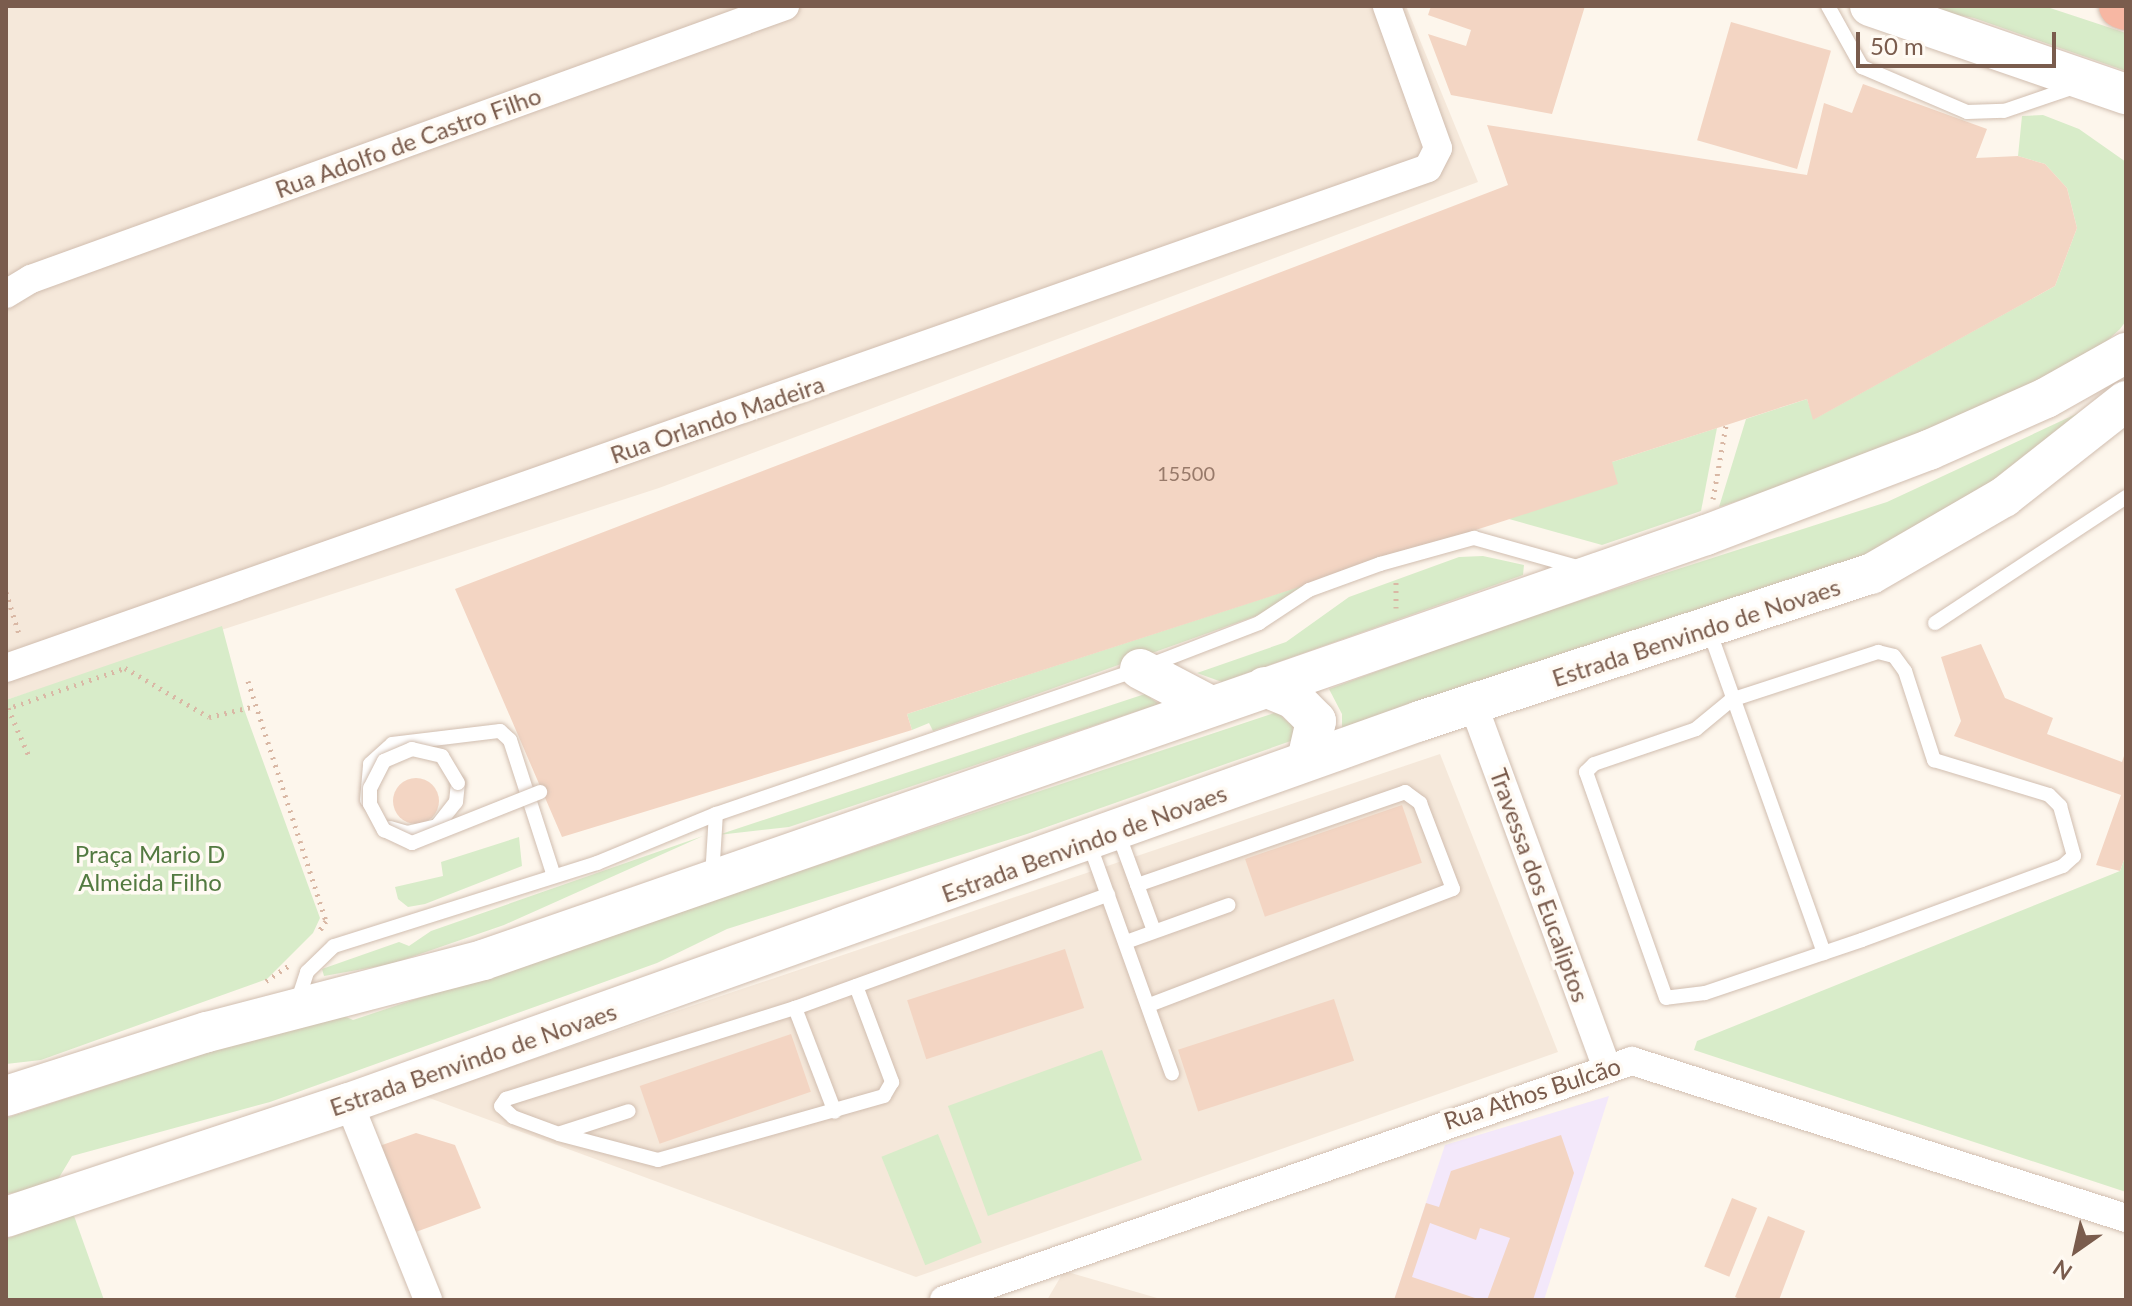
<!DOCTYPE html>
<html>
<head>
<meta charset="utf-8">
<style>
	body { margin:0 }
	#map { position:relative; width:2132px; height:1306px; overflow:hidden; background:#fdf6ec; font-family:Lato,sans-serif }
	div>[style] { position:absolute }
	.residential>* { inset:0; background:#f5e8da }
	.education>* { inset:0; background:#f3e8fa }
	.green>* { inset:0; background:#d8ecc9; transform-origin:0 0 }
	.building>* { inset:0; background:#f3d5c3; transform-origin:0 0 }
	.round { border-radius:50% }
	.path>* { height:5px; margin-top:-2.5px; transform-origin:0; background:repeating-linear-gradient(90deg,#d9b8a5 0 2px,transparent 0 8px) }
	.roads { filter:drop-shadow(0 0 2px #d1beb0) drop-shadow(0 0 2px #d1beb0) }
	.lane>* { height:14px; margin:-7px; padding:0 7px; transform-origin:7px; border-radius:7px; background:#fff }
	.street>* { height:28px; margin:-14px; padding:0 14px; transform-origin:14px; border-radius:14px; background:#fff }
	.secondary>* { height:40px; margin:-20px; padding:0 20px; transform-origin:20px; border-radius:20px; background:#fff }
	.highway>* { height:44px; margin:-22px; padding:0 22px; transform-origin:22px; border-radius:22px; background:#f7b7a3 }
	.bridges { filter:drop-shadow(0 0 2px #d1beb0) drop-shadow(0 0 2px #d1beb0) }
	.lane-bridge>* { height:14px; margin:-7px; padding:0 7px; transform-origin:7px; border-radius:7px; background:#fff }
	span { translate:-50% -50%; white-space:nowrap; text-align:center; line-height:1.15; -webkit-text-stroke:7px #fffaf3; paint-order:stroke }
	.number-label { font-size:20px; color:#987a6a }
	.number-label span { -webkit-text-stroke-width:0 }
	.street-label { font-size:24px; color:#7a5c4d }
	.park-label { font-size:24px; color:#537a41 }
	.frame { position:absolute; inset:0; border:8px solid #7a5c4d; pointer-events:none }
	.north { position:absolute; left:2036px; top:1210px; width:80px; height:80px; -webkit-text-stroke:6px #fffaf3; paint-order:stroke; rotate:214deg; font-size:22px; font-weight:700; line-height:32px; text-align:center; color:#7a5c4d }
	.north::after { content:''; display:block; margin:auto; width:28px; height:36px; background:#7a5c4d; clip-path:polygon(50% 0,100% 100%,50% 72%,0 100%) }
	.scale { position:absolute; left:1856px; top:32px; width:200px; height:36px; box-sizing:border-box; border:4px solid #7a5c4d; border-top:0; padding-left:10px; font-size:24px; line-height:28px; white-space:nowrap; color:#7a5c4d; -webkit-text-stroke:6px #fffaf3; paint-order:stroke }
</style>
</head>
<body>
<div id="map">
	<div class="residential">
		<i style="clip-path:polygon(6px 6px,1406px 6px,1478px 182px,659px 488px,6px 700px)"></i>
		<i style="clip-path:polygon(1440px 754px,1558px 1052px,916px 1277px,424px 1096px)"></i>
		<i style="clip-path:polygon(1064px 1271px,1164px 1300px,1047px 1300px)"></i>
	</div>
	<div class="education">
		<i style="clip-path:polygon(1609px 1096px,1544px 1300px,1394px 1300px,1445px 1145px)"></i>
	</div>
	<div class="green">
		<i style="clip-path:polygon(1906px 6px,2044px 6px,2126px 33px,2126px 71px,1974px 18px)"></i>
		<i style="clip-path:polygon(2043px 115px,2079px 129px,2126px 162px,2126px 321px,2120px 329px,2098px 349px,2025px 388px,1823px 474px,1719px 507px,1746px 419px,1807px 399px,1814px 419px,2055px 286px,2077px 228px,2067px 188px,2045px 164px,2018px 156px,2022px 116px)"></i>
		<i style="clip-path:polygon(2115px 396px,1892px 554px,1342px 736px,1342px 714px,1329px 689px,1501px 626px,1887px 502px)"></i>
		<i style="clip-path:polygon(1717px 428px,1701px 511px,1602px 545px,1509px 519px,1612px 462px)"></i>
		<i style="clip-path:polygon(1483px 556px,1524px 565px,1523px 575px,1222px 682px,1197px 673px,1286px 642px,1349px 597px,1459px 557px)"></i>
		<i style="clip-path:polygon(1304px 585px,1273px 610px,933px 731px,929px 723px,912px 730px,907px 714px)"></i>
		<i style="clip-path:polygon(222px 626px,244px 709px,320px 918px,313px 933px,267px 979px,41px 1060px,6px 1064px,6px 700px)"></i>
		<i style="clip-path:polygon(1145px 694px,1159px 704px,789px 827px,718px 835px)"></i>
		<i style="clip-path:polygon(1277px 712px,1289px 723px,1305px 721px,1305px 736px,1027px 834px,727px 929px,657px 963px,270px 1102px,72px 1156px,54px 1186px,6px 1194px,6px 1118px,290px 1026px,337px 1013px,353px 1020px)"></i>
		<i style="clip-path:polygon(703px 836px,504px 925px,391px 964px,324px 976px,322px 969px,399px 942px,409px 946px,431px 931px)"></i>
		<i style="clip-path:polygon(519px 837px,522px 866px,425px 904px,408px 907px,398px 899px,395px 887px,443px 876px,441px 862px)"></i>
		<i style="clip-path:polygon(2126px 854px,2126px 1192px,1694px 1050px,1697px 1041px,2120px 871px)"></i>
		<i style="left:1102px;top:1050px;width:117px;height:164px;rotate:70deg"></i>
		<i style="left:938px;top:1134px;width:117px;height:61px;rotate:68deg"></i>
		<i style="clip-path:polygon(73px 1213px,104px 1300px,6px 1300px,6px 1239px)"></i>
	</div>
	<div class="building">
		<i style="clip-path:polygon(1431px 6px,1585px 6px,1552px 114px,1451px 95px,1428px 34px,1466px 46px,1471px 30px,1428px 15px)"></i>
		<i style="left:1731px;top:22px;width:104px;height:123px;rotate:16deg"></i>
		<i style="clip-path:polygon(1863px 84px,1987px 129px,1976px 158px,2018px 156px,2045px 164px,2067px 188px,2077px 228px,2055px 286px,1813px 420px,1807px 399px,1612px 462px,1618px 484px,907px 714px,912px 730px,562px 837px,455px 589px,1508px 185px,1487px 125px,1807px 175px,1824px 103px,1852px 113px)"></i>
		<i style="clip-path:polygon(1981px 644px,2005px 698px,2053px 718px,2047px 734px,2122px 762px,2126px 750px,2126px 854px,2120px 871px,2096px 865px,2121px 795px,1954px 736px,1961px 721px,1941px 657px)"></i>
		<i class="round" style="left:393px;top:778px;width:46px;height:46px"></i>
		<i style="left:1402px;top:805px;width:61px;height:166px;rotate:71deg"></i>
		<i style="left:1065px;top:949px;width:62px;height:166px;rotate:72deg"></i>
		<i style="left:1334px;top:999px;width:65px;height:164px;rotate:72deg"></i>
		<i style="left:791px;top:1034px;width:61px;height:160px;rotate:71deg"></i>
		<i style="clip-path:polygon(416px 1133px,455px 1145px,481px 1208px,405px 1236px,371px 1149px)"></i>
		<i style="clip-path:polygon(1561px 1135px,1574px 1173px,1533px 1300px,1487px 1300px,1510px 1238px,1480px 1228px,1476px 1240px,1430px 1223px,1412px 1277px,1481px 1300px,1394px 1300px,1426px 1203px,1439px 1207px,1451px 1171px)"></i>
		<i style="left:1732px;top:1198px;width:27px;height:74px;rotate:22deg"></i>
		<i style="clip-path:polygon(1768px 1216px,1805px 1231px,1779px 1300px,1742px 1300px,1735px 1297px)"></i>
	</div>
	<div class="path">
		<i style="left:1713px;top:499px;width:75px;rotate:-80deg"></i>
		<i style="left:6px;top:592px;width:47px;rotate:72.7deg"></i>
		<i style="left:1396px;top:608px;width:30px;rotate:-90deg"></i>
		<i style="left:248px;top:681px;width:252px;rotate:72deg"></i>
		<i style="left:326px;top:921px;width:11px;rotate:124deg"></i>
		<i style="left:8px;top:708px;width:52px;rotate:66.4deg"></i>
		<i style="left:6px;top:709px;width:126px;rotate:-19deg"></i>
		<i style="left:125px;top:668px;width:97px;rotate:30.3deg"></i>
		<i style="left:209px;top:717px;width:47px;rotate:-13.4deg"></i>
		<i style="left:266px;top:981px;width:27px;rotate:-34deg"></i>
	</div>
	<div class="roads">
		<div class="lane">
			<i style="left:1828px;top:6px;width:70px;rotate:60.9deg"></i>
			<i style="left:1862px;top:67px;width:114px;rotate:23.2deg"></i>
			<i style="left:1967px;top:112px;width:37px;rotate:-2deg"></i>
			<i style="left:2004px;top:111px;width:77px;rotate:-18.9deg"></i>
			<i style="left:1935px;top:623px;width:229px;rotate:-33.4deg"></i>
			<i style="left:1709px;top:630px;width:343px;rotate:70.4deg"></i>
			<i style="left:1878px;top:652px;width:16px;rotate:14deg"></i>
			<i style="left:1894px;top:656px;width:19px;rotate:54deg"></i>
			<i style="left:1905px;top:671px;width:94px;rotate:72deg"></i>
			<i style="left:1934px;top:760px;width:120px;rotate:16.9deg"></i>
			<i style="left:2049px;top:795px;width:16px;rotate:45deg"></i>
			<i style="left:2060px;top:806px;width:52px;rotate:74.4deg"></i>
			<i style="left:2074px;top:856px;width:15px;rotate:138deg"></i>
			<i style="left:2063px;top:866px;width:214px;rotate:159.8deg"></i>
			<i style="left:1862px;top:940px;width:166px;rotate:161.3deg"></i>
			<i style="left:1705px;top:993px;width:39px;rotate:173deg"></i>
			<i style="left:1666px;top:998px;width:240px;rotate:-109.5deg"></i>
			<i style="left:1586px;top:772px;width:11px;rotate:-45deg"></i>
			<i style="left:1594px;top:764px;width:108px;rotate:-18.9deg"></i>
			<i style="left:1696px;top:729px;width:45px;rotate:-39.6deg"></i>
			<i style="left:1731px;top:700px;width:155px;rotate:-18.1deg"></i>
			<i style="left:367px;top:800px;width:36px;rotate:-85deg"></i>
			<i style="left:370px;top:764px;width:30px;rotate:-42deg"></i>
			<i style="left:392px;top:744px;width:109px;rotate:-6.9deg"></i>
			<i style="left:500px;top:731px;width:13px;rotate:42deg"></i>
			<i style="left:510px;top:740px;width:143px;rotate:72.1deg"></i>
			<i style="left:390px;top:828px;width:18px;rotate:16deg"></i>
			<i style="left:407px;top:833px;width:31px;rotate:-13deg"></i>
			<i style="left:437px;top:826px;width:31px;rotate:-52deg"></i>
			<i style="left:456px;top:802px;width:19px;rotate:-84deg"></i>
			<i style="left:1118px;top:833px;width:104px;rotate:69.8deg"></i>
			<i style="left:1089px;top:843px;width:245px;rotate:70.2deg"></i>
			<i style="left:712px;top:877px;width:63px;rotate:-86.4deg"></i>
			<i style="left:1137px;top:885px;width:284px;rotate:-19.1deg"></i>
			<i style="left:1405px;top:792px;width:19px;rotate:36deg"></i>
			<i style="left:1420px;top:803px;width:92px;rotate:69deg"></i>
			<i style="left:1453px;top:889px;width:325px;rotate:159.1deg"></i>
			<i style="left:1126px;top:942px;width:109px;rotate:-19.8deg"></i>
			<i style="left:856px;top:986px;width:103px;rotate:69.4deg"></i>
			<i style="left:892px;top:1082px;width:16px;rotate:120deg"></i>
			<i style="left:884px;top:1096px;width:235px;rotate:164.2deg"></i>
			<i style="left:658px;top:1160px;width:102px;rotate:-165.3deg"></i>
			<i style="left:559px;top:1134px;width:49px;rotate:-159.7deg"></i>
			<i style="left:513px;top:1117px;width:16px;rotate:-137deg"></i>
			<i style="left:501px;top:1106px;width:9px;rotate:-54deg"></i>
			<i style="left:506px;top:1099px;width:303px;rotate:-17.5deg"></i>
			<i style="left:795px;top:1008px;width:333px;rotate:-19.9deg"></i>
			<i style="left:297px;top:1003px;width:33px;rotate:-72deg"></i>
			<i style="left:307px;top:972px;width:37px;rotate:-44deg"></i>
			<i style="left:334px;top:946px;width:276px;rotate:-17.5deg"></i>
			<i style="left:597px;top:863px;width:129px;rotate:-22.4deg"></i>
			<i style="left:716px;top:814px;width:448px;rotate:-18.9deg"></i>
			<i style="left:1140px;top:669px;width:128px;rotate:-21.1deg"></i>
			<i style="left:1259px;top:623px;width:60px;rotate:-33.4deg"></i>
			<i style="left:1309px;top:590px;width:76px;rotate:-20.1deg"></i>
			<i style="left:1380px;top:564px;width:98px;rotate:-15.5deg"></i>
			<i style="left:1474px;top:538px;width:111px;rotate:15.7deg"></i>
			<i style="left:795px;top:1008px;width:111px;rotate:69deg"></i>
			<i style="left:561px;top:1133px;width:71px;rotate:-17.9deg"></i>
		</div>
		<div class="street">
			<i style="left:6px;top:294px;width:29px;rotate:-31deg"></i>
			<i style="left:31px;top:279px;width:802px;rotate:-19.9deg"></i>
			<i style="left:6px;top:668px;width:1507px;rotate:-19.37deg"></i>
			<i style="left:1428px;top:168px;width:22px;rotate:-63deg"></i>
			<i style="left:1438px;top:148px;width:151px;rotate:-109.8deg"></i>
			<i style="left:1473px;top:704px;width:385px;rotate:69.8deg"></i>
			<i style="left:349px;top:1103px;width:212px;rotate:68.1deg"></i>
			<i style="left:944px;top:1300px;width:728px;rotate:-19.16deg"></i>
			<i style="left:1632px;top:1061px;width:518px;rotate:17.63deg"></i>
		</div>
		<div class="secondary">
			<i style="left:1870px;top:6px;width:271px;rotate:19deg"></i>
			<i style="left:1140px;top:669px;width:78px;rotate:27.6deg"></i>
			<i style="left:1265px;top:687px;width:31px;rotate:22deg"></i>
			<i style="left:1294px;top:699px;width:31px;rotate:45deg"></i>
			<i style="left:1316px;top:721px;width:40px;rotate:103deg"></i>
			<i style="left:6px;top:1096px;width:211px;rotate:-17.7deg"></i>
			<i style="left:207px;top:1032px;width:285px;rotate:-14.6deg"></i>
			<i style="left:483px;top:960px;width:1295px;rotate:-19.16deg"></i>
			<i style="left:1706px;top:535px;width:239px;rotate:-20.9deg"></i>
			<i style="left:1929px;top:450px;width:128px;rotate:-24deg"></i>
			<i style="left:2046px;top:398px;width:92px;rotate:-29.4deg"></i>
			<i style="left:6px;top:1217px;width:361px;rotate:-18.4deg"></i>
			<i style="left:349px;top:1103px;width:1137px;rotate:-19.63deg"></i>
			<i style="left:1420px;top:721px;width:474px;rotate:-18.1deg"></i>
			<i style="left:1871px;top:574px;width:154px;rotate:-30.1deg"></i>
			<i style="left:2004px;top:497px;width:155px;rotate:-38.2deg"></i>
		</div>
		<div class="highway">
			<i style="left:2121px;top:6px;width:5px;rotate:22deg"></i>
		</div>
	</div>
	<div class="bridges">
		<div class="lane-bridge">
			<i style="left:458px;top:783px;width:31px;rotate:-121deg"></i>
			<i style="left:442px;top:756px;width:31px;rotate:-167deg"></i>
			<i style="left:412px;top:749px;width:30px;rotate:157deg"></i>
			<i style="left:384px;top:761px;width:30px;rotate:117deg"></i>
			<i style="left:370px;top:788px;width:16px;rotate:90deg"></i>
			<i style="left:370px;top:804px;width:30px;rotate:62deg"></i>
			<i style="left:384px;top:830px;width:31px;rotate:25deg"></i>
			<i style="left:412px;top:843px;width:138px;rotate:-21.7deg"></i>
		</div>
	</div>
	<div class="number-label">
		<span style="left:1186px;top:473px">15500</span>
	</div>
	<div class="street-label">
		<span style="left:408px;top:142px;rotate:-20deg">Rua Adolfo de Castro Filho</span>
		<span style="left:717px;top:419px;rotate:-19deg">Rua Orlando Madeira</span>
		<span style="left:1696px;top:632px;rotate:-18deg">Estrada Benvindo de Novaes</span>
		<span style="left:1084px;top:843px;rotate:-20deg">Estrada Benvindo de Novaes</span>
		<span style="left:1540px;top:885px;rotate:70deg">Travessa dos Eucaliptos</span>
		<span style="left:473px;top:1059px;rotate:-19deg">Estrada Benvindo de Novaes</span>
		<span style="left:1532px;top:1093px;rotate:-18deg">Rua Athos Bulcão</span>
	</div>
	<div class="park-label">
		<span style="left:150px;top:868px">Praça Mario D<br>Almeida Filho</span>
	</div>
	<div class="frame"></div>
	<div class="north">N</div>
	<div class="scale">50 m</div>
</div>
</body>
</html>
